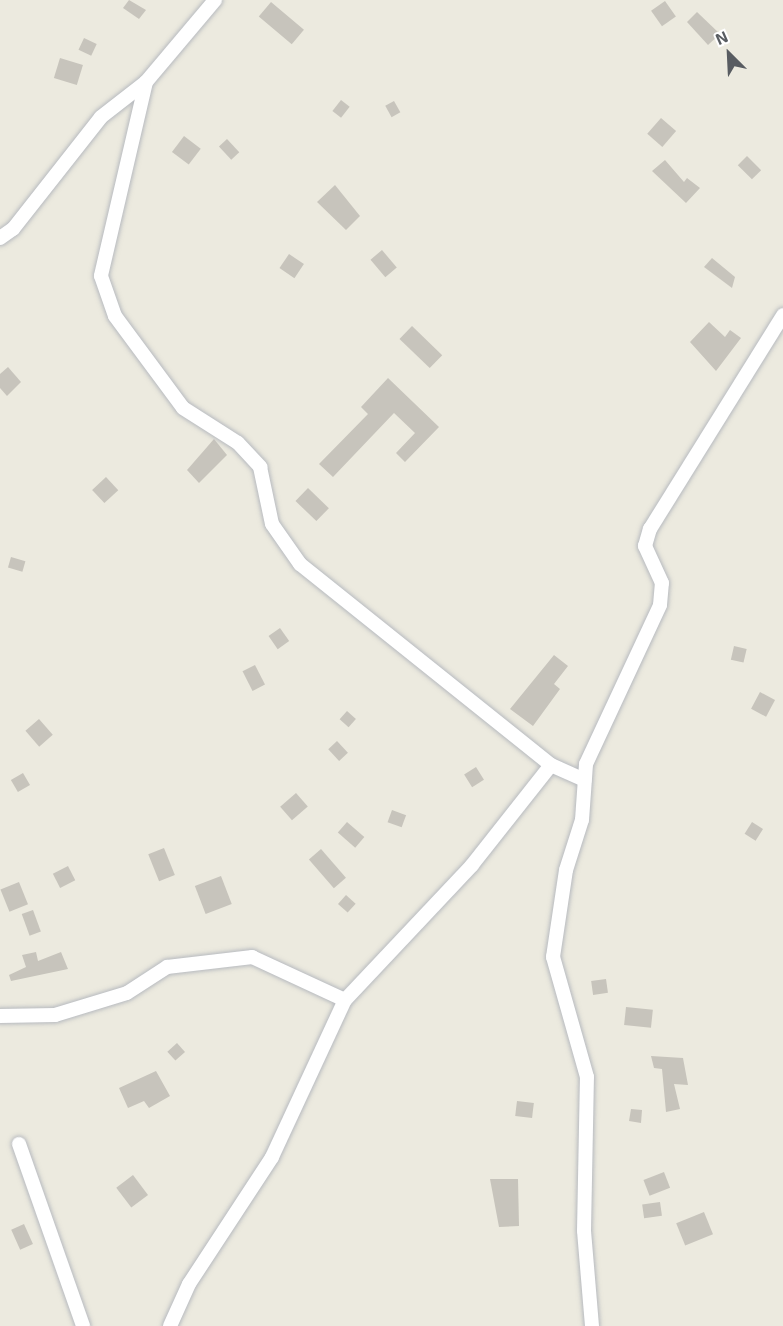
<!DOCTYPE html>
<html>
<head>
<meta charset="utf-8">
<style>
	body { margin:0 }
	#map { position:relative; width:783px; height:1326px; overflow:hidden; background:#eceadf; font-family:"Exo 2",sans-serif }
	div>[style] { position:absolute }
	.building>* { inset:0; background:#c7c4bc; transform-origin:0 0 }
	.roads { filter:drop-shadow(0 0 2px #b7babf) drop-shadow(0 0 2px #b7babf) }
	.street>* { height:14px; margin:-7px; padding:0 7px; transform-origin:7px; border-radius:7px; background:#fff }
	span { translate:-50% -50%; white-space:nowrap; text-align:center; line-height:1.15; -webkit-text-stroke:5px #fff; paint-order:stroke }
	.north { position:absolute; left:699px; top:24px; width:60px; height:60px; -webkit-text-stroke:4px #fff; paint-order:stroke; rotate:336deg; font-size:16px; font-weight:700; line-height:24px; text-align:center; color:#585c61 }
	.north::after { content:''; display:block; margin:auto; width:21px; height:27px; background:#585c61; clip-path:polygon(50% 0,100% 100%,50% 72%,0 100%) }
</style>
</head>
<body>
<div id="map">
	<div class="building">
		<i style="clip-path:polygon(129px 0,146px 10px,139px 19px,123px 8px)"></i>
		<i style="left:665px;top:1px;width:19px;height:17px;rotate:55deg"></i>
		<i style="left:271px;top:2px;width:43px;height:19px;rotate:40deg"></i>
		<i style="clip-path:polygon(697px 12px,720px 34px,708px 45px,687px 22px)"></i>
		<i style="left:84px;top:38px;width:14px;height:13px;rotate:25deg"></i>
		<i style="left:60px;top:58px;width:24px;height:21px;rotate:17deg"></i>
		<i style="left:341px;top:100px;width:11px;height:14px;rotate:38deg"></i>
		<i style="left:394px;top:101px;width:13px;height:10px;rotate:61deg"></i>
		<i style="left:661px;top:118px;width:20px;height:21px;rotate:41deg"></i>
		<i style="left:184px;top:136px;width:21px;height:20px;rotate:37deg"></i>
		<i style="left:227px;top:139px;width:18px;height:11px;rotate:47deg"></i>
		<i style="left:747px;top:156px;width:20px;height:13px;rotate:45deg"></i>
		<i style="clip-path:polygon(665px 160px,684px 182px,687px 178px,700px 188px,686px 203px,652px 171px)"></i>
		<i style="clip-path:polygon(335px 185px,360px 216px,346px 230px,317px 202px)"></i>
		<i style="left:382px;top:250px;width:23px;height:15px;rotate:50deg"></i>
		<i style="left:289px;top:254px;width:18px;height:17px;rotate:34deg"></i>
		<i style="clip-path:polygon(712px 258px,735px 277px,732px 288px,704px 267px)"></i>
		<i style="clip-path:polygon(709px 322px,725px 337px,730px 330px,741px 338px,716px 371px,690px 342px)"></i>
		<i style="left:412px;top:326px;width:42px;height:18px;rotate:44deg"></i>
		<i style="clip-path:polygon(8px 367px,21px 382px,7px 396px,0 388px,0 374px)"></i>
		<i style="clip-path:polygon(388px 378px,439px 427px,405px 462px,396px 453px,415px 433px,394px 413px,333px 477px,319px 464px,368px 414px,361px 407px)"></i>
		<i style="clip-path:polygon(214px 439px,227px 455px,199px 483px,187px 470px)"></i>
		<i style="left:106px;top:477px;width:18px;height:19px;rotate:47deg"></i>
		<i style="left:308px;top:488px;width:29px;height:18px;rotate:44deg"></i>
		<i style="left:11px;top:557px;width:15px;height:11px;rotate:16deg"></i>
		<i style="left:280px;top:628px;width:16px;height:14px;rotate:55deg"></i>
		<i style="left:734px;top:646px;width:13px;height:14px;rotate:13deg"></i>
		<i style="clip-path:polygon(554px 655px,568px 666px,554px 684px,560px 689px,533px 726px,510px 709px)"></i>
		<i style="left:255px;top:665px;width:22px;height:14px;rotate:63deg"></i>
		<i style="left:760px;top:692px;width:17px;height:19px;rotate:28deg"></i>
		<i style="left:347px;top:711px;width:12px;height:11px;rotate:42deg"></i>
		<i style="left:39px;top:719px;width:21px;height:18px;rotate:49deg"></i>
		<i style="left:337px;top:741px;width:16px;height:12px;rotate:47deg"></i>
		<i style="left:476px;top:767px;width:15px;height:14px;rotate:58deg"></i>
		<i style="left:23px;top:773px;width:14px;height:14px;rotate:60deg"></i>
		<i style="left:296px;top:793px;width:18px;height:21px;rotate:49deg"></i>
		<i style="left:392px;top:810px;width:15px;height:13px;rotate:20deg"></i>
		<i style="left:347px;top:822px;width:23px;height:14px;rotate:41deg"></i>
		<i style="left:752px;top:822px;width:13px;height:14px;rotate:32deg"></i>
		<i style="left:164px;top:848px;width:29px;height:17px;rotate:68deg"></i>
		<i style="left:321px;top:849px;width:38px;height:16px;rotate:49deg"></i>
		<i style="left:68px;top:866px;width:16px;height:17px;rotate:63deg"></i>
		<i style="left:221px;top:876px;width:30px;height:28px;rotate:69deg"></i>
		<i style="left:19px;top:882px;width:24px;height:20px;rotate:68deg"></i>
		<i style="left:346px;top:895px;width:13px;height:12px;rotate:42deg"></i>
		<i style="left:33px;top:910px;width:23px;height:12px;rotate:70deg"></i>
		<i style="clip-path:polygon(36px 952px,38px 961px,61px 952px,68px 969px,11px 981px,9px 975px,26px 967px,22px 955px)"></i>
		<i style="left:606px;top:979px;width:14px;height:15px;rotate:82deg"></i>
		<i style="left:626px;top:1007px;width:27px;height:18px;rotate:6deg"></i>
		<i style="left:177px;top:1043px;width:12px;height:13px;rotate:48deg"></i>
		<i style="clip-path:polygon(651px 1056px,683px 1058px,688px 1085px,674px 1084px,680px 1109px,666px 1112px,662px 1069px,654px 1068px)"></i>
		<i style="clip-path:polygon(156px 1071px,170px 1096px,149px 1108px,144px 1101px,128px 1108px,119px 1088px)"></i>
		<i style="left:517px;top:1101px;width:17px;height:15px;rotate:7deg"></i>
		<i style="clip-path:polygon(631px 1109px,642px 1110px,641px 1123px,629px 1121px)"></i>
		<i style="left:664px;top:1172px;width:17px;height:22px;rotate:69deg"></i>
		<i style="left:133px;top:1175px;width:25px;height:21px;rotate:53deg"></i>
		<i style="clip-path:polygon(490px 1179px,518px 1179px,519px 1226px,499px 1227px)"></i>
		<i style="left:660px;top:1202px;width:14px;height:18px;rotate:82deg"></i>
		<i style="left:704px;top:1212px;width:24px;height:30px;rotate:68deg"></i>
		<i style="left:24px;top:1224px;width:22px;height:14px;rotate:66deg"></i>
	</div>
	<div class="roads">
		<div class="street">
			<i style="left:215px;top:0;width:107px;rotate:130.1deg"></i>
			<i style="left:146px;top:82px;width:199px;rotate:103.1deg"></i>
			<i style="left:101px;top:276px;width:42px;rotate:70.7deg"></i>
			<i style="left:115px;top:316px;width:114px;rotate:53.5deg"></i>
			<i style="left:183px;top:408px;width:65px;rotate:32.5deg"></i>
			<i style="left:238px;top:443px;width:33px;rotate:47deg"></i>
			<i style="left:260px;top:467px;width:58px;rotate:78.1deg"></i>
			<i style="left:272px;top:524px;width:49px;rotate:55deg"></i>
			<i style="left:300px;top:564px;width:322px;rotate:38.7deg"></i>
			<i style="left:551px;top:765px;width:37px;rotate:24deg"></i>
			<i style="left:0;top:238px;width:16px;rotate:-35deg"></i>
			<i style="left:13px;top:229px;width:142px;rotate:-51.8deg"></i>
			<i style="left:101px;top:117px;width:57px;rotate:-37.9deg"></i>
			<i style="left:0;top:1016px;width:55px;rotate:-1deg"></i>
			<i style="left:55px;top:1015px;width:75px;rotate:-17deg"></i>
			<i style="left:127px;top:993px;width:48px;rotate:-33deg"></i>
			<i style="left:167px;top:967px;width:86px;rotate:-6.7deg"></i>
			<i style="left:252px;top:957px;width:102px;rotate:24.8deg"></i>
			<i style="left:19px;top:1144px;width:193px;rotate:70.6deg"></i>
			<i style="left:170px;top:1326px;width:46px;rotate:-65.7deg"></i>
			<i style="left:189px;top:1284px;width:152px;rotate:-56.8deg"></i>
			<i style="left:272px;top:1157px;width:173px;rotate:-65.1deg"></i>
			<i style="left:345px;top:1000px;width:185px;rotate:-46.7deg"></i>
			<i style="left:472px;top:865px;width:127px;rotate:-51.7deg"></i>
			<i style="left:592px;top:1326px;width:95px;rotate:-94.8deg"></i>
			<i style="left:584px;top:1231px;width:154px;rotate:-88.9deg"></i>
			<i style="left:587px;top:1077px;width:125px;rotate:-105.8deg"></i>
			<i style="left:553px;top:957px;width:88px;rotate:-81.5deg"></i>
			<i style="left:566px;top:870px;width:52px;rotate:-72.3deg"></i>
			<i style="left:582px;top:820px;width:56px;rotate:-85.9deg"></i>
			<i style="left:586px;top:764px;width:175px;rotate:-65deg"></i>
			<i style="left:660px;top:605px;width:22px;rotate:-85deg"></i>
			<i style="left:662px;top:583px;width:41px;rotate:-114.7deg"></i>
			<i style="left:645px;top:546px;width:18px;rotate:-74deg"></i>
			<i style="left:650px;top:529px;width:252px;rotate:-58.1deg"></i>
		</div>
	</div>
	<div class="north">N</div>
</div>
</body>
</html>
